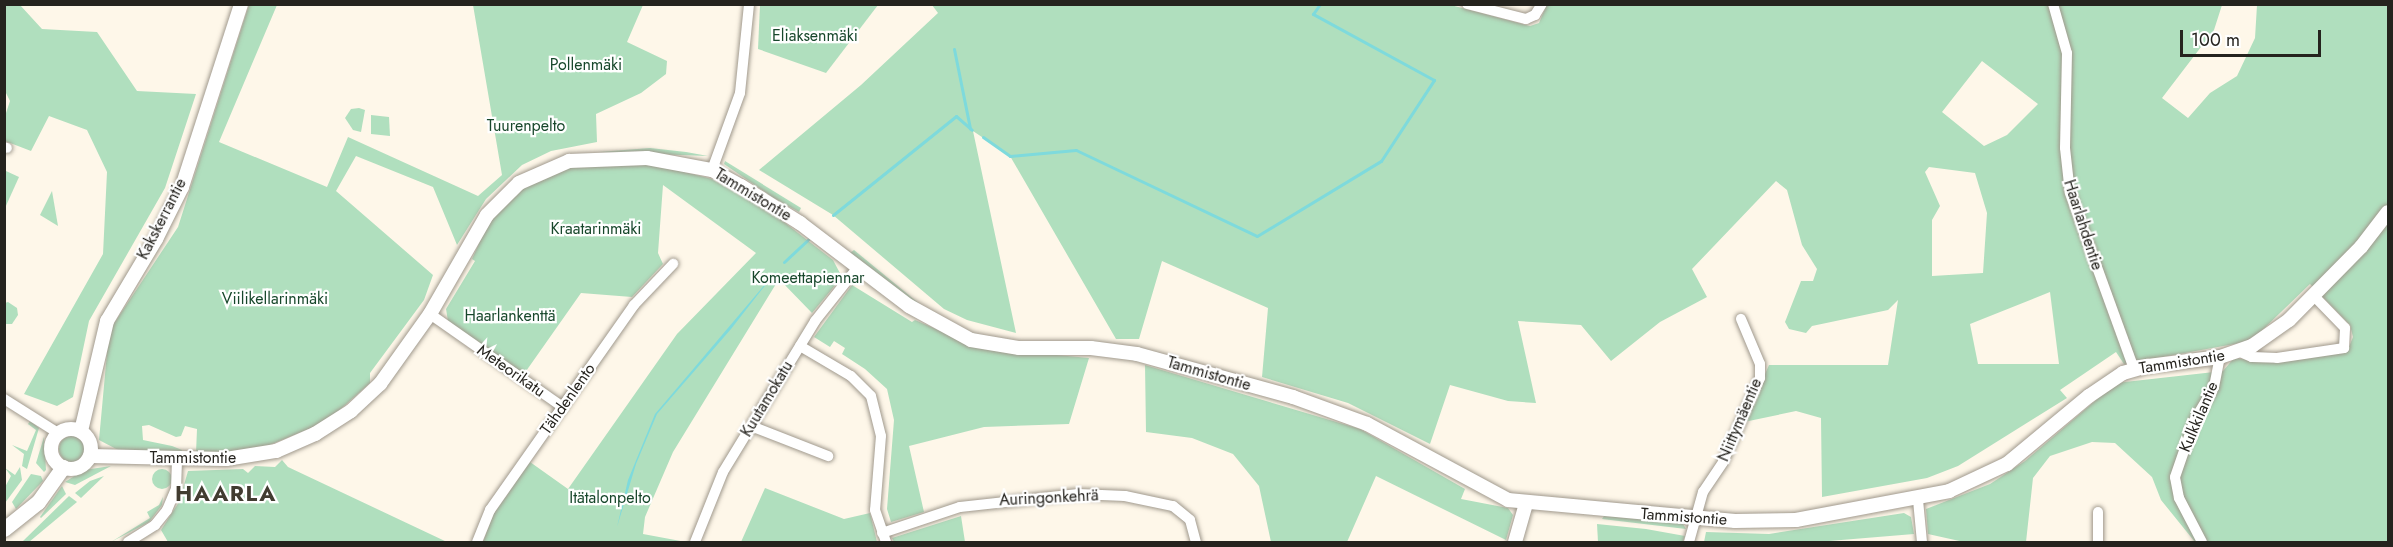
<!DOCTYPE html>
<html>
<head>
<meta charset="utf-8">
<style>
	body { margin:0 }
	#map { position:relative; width:2393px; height:547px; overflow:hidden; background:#fef7e9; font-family:Jost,sans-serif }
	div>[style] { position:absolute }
	.green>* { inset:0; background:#b0dfbe }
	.round { border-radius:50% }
	.water>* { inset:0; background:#7edadc }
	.stream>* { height:3px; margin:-1.5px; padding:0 1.5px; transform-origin:1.5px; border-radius:1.5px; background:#7edadc }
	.roads { filter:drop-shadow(0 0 2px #a0998d) drop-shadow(0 0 2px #a0998d) }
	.minor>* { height:10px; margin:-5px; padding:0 5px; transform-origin:5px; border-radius:5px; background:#fff }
	.tertiary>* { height:14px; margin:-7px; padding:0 7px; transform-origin:7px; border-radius:7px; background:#fff }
	.tertiary>.ring { margin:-7px; padding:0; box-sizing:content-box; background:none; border:14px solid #fff; border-radius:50% }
	.secondary>* { height:15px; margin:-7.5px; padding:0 7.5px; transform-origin:7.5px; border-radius:7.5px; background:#fff }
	span { translate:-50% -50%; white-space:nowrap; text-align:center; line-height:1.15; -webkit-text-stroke:4.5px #fff; paint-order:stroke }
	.park-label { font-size:16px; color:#17472b }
	.street-label { font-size:16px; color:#25231e }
	.district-label { font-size:22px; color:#423c31; font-weight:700; letter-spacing:1.5px }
	.frame { position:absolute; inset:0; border:6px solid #25231e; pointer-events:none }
	.scale { position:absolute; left:2180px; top:30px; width:141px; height:27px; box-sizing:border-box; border:3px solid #25231e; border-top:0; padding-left:8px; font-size:18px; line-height:21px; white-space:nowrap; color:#25231e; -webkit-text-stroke:4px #fff; paint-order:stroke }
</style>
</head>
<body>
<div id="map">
	<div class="green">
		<i style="clip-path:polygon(5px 4px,20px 5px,42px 29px,97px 32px,137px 91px,196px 94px,165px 188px,89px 321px,73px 397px,57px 406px,24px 394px,103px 254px,107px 172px,87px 130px,49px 116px,31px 151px,5px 141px,5px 116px,10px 101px,5px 91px)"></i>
		<i style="clip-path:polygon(evenodd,1447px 4px,1530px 26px,1539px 23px,1547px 4px,2222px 5px,2214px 30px,2162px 98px,2188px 118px,2210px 93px,2237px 76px,2255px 38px,2257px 5px,2388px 5px,2388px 542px,2195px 542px,2161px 500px,2152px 477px,2115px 443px,2092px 442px,2050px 456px,2033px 478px,2026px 542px,1964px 542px,1928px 534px,1926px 509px,1990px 484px,2025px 461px,2116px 383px,2223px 371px,2234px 358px,2266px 362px,2349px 347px,2353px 337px,2350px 325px,2310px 284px,2251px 341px,2124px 364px,2116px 352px,2060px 390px,2067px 398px,1958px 466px,1927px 478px,1822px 497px,1821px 418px,1796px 411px,1744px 422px,1769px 365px,1888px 365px,1898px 300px,1888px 310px,1812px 326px,1806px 333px,1789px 329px,1785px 322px,1801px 281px,1813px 281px,1817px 269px,1802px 245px,1787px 190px,1776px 181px,1692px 269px,1707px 297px,1660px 322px,1611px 361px,1581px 325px,1518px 321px,1536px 403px,1508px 401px,1450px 385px,1430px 444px,1348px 403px,1262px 377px,1268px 308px,1162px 261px,1139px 339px,1116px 339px,1010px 156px,973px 131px,1016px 333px,967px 320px,944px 309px,833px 215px,759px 170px,861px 85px,938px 13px,932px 5px,1447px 4px,1982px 61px,2038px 104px,2007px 135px,1984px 146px,1942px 112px,1982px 61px,1447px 4px,1929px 167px,1975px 173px,1987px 213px,1983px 273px,1932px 276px,1932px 220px,1940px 206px,1925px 172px,1929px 167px,1447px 4px,2050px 292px,2059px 364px,1978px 364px,1970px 324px,2050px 292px)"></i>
		<i style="clip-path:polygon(249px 5px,277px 5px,219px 142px,327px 187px,348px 137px,478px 196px,502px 175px,473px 5px,643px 5px,627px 42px,667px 61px,666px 74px,641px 93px,596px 114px,597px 142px,551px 151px,522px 165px,486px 199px,457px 245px,433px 187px,356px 156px,336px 191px,433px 275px,424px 300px,370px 373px,370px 383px,326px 422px,252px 452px,196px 453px,197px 429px,185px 426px,181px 436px,176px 437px,149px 425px,142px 426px,143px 440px,172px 446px,182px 450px,181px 454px,122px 452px,99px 440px,109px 331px,178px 227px)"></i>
		<i style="clip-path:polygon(760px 5px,877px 4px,878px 5px,826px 73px,758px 49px)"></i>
		<i style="clip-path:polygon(359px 108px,365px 110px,361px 132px,353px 130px,345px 118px,351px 109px)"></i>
		<i style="clip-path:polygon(371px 115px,389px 117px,390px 136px,371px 134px)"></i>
		<i style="clip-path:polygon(650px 148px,686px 152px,708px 156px,599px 152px)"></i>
		<i style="clip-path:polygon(591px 160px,657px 165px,712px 179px,780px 219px,833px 260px,842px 277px,812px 313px,779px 279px,673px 452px,645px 517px,643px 534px,686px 542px,483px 542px,493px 515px,530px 462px,568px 489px,677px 334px,756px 253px,663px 185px,658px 253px,663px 264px,632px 297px,581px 293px,524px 374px,448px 321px,446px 309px,475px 261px,472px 259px,485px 230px,506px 201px,537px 178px)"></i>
		<i style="clip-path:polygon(725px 161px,801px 208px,799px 212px,774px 198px,724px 164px)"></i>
		<i style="clip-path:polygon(6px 171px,19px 177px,5px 208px,4px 175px)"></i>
		<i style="clip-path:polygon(52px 191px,58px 226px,40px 215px)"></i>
		<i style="clip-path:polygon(854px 250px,927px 310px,926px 312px,850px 253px)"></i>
		<i style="clip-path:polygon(852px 285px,912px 322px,915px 320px,980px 348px,1089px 358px,1069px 424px,984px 427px,909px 446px,924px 512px,891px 522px,887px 509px,894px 420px,887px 389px,865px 369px,842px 354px,845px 348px,834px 341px,830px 347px,814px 337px)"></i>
		<i style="clip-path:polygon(8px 302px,17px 308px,18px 315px,12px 324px,5px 324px,5px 303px)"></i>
		<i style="clip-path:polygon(1145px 365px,1360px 429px,1465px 489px,1461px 499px,1508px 508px,1513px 515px,1506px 540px,1376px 476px,1347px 542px,1271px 542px,1259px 486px,1233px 454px,1192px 438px,1146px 432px)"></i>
		<i style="clip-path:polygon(30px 421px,39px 428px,27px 469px,22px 466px,24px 454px,12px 445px,27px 451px,36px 430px,28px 424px)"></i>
		<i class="round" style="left:59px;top:436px;width:26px;height:26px"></i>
		<i style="clip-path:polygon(44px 437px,46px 470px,44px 472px,36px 463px)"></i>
		<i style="clip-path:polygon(282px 460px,288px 467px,447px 542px,168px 542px,161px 530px,179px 502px,188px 471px,243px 469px,248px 473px,255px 466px,275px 467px)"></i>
		<i style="clip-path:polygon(111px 466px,75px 485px,65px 482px,84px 470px)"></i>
		<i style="clip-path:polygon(20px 467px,22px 480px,5px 503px,5px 487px,11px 476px,5px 468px,15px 475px)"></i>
		<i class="round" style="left:152px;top:469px;width:20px;height:20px"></i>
		<i style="clip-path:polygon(31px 474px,41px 476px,43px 481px,16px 509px,12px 502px)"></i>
		<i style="clip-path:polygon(104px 476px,81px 498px,75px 493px,90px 481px)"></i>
		<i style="clip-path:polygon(62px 486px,66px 494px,41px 518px,40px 517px)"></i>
		<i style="clip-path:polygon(765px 488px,844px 519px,870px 513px,877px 542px,741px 542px)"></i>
		<i style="clip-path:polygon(69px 496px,77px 502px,29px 542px,22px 542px)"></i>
		<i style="clip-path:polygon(163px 497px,162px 505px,149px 522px,111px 542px,150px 518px,147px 512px,159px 505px)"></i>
		<i style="clip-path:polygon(1904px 513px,1911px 517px,1914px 534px,1817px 542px,1704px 542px,1706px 532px,1769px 534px)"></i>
		<i style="clip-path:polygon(961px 516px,965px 542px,894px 542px,892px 538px)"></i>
		<i style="clip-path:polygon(1604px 516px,1682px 522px,1686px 529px,1602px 519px)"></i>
		<i style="clip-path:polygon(1597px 524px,1646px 529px,1685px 536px,1683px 542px,1598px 542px)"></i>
	</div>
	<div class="water">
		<i style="clip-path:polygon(778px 269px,731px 329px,657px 414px,636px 464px,617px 527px,628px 480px,655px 414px)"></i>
	</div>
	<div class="stream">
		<i style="left:954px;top:49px;width:81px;rotate:78.6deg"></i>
		<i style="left:983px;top:137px;width:33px;rotate:35deg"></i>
		<i style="left:1010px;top:156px;width:66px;rotate:-5.2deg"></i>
		<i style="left:1076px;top:150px;width:200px;rotate:25.4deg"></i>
		<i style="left:1257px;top:236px;width:145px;rotate:-31.2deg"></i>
		<i style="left:1381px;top:161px;width:97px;rotate:-56.8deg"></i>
		<i style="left:1434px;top:80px;width:138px;rotate:-151.4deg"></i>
		<i style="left:1313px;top:14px;width:12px;rotate:-55deg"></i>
		<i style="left:833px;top:215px;width:158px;rotate:-38.8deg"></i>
		<i style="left:956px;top:116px;width:21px;rotate:41deg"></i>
		<i style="left:784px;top:262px;width:33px;rotate:-43deg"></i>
	</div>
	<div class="roads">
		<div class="minor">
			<i style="left:1467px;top:4px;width:61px;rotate:14.3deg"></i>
			<i style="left:1526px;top:19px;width:10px;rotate:-24deg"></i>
			<i style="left:1535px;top:15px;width:13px;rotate:-58deg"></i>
			<i style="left:2053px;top:4px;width:51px;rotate:74.1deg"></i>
			<i style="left:2067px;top:53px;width:95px;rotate:91.2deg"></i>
			<i style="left:2065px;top:148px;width:45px;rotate:83.7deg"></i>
			<i style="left:2070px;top:193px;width:187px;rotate:70deg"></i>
			<i style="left:4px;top:147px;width:3px;rotate:18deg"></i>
			<i style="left:712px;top:170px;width:82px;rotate:-70deg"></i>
			<i style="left:740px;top:93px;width:89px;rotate:-84.2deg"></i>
			<i style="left:430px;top:314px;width:162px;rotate:35deg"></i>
			<i style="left:800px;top:346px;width:59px;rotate:30.5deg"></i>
			<i style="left:851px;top:376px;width:28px;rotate:45deg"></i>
			<i style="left:871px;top:396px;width:41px;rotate:76deg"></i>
			<i style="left:881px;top:436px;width:74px;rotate:94.6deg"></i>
			<i style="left:875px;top:510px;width:34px;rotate:71deg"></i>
			<i style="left:2240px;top:352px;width:13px;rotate:23deg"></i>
			<i style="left:2252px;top:357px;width:25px;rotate:2deg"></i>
			<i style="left:2277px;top:358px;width:68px;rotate:-8.5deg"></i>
			<i style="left:2344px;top:348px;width:20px;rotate:-87deg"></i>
			<i style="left:2345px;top:328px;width:46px;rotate:-134.1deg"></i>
			<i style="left:4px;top:399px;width:64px;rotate:32.2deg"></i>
			<i style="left:751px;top:426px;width:83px;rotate:21.3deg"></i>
			<i style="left:1918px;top:500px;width:42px;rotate:84.6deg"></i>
			<i style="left:882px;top:533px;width:82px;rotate:-18.4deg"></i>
			<i style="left:960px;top:507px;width:119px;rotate:-6.3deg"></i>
			<i style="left:1078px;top:494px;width:47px;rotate:2.4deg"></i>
			<i style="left:1125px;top:496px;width:49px;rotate:11.8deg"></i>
			<i style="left:1173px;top:506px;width:22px;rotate:39deg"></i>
			<i style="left:1190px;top:520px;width:23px;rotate:75deg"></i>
			<i style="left:128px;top:542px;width:32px;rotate:-32deg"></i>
			<i style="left:155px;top:525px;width:19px;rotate:-51deg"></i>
			<i style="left:167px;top:510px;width:23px;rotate:-67deg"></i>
			<i style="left:176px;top:489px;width:30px;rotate:-88deg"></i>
			<i style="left:477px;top:542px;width:35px;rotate:-68deg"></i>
			<i style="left:490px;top:510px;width:251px;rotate:-54.9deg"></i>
			<i style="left:634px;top:305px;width:57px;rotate:-46.4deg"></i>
			<i style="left:695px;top:542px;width:75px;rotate:-68.2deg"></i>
			<i style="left:723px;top:472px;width:177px;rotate:-58.6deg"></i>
			<i style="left:815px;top:321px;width:69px;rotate:-51.5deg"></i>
			<i style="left:1689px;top:542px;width:52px;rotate:-74.4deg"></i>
			<i style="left:1703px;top:492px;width:36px;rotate:-56deg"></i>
			<i style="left:1723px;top:462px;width:92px;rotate:-66.2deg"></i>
			<i style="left:1760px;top:378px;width:14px;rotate:-90deg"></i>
			<i style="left:1760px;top:364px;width:49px;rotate:-112.9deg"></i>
			<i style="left:2098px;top:542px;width:30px;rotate:-90deg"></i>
			<i style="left:2202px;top:542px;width:50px;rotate:-117.6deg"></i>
			<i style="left:2179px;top:498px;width:21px;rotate:-101deg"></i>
			<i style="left:2175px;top:477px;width:61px;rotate:-71deg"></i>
			<i style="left:2195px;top:419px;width:37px;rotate:-59deg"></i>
			<i style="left:2214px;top:387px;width:31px;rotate:-79deg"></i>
		</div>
		<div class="tertiary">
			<i class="ring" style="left:51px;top:429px;width:26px;height:26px"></i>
			<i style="left:81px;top:431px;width:113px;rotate:-76.7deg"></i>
			<i style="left:107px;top:321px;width:96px;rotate:-59.1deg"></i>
			<i style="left:156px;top:239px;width:58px;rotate:-63.4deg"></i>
			<i style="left:182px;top:187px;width:192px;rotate:-72.1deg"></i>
			<i style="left:90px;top:456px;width:136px;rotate:1.3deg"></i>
			<i style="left:226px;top:459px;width:51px;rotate:-9.1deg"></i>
			<i style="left:276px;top:451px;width:43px;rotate:-23.6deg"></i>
			<i style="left:315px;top:434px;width:43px;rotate:-32.6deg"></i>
			<i style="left:351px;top:411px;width:40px;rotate:-43deg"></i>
			<i style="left:380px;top:384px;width:86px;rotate:-54.5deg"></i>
			<i style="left:430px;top:314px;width:114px;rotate:-60.1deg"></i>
			<i style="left:487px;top:215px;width:45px;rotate:-45deg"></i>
			<i style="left:519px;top:183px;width:55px;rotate:-23.7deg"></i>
			<i style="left:569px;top:161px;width:78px;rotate:-2.2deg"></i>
			<i style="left:647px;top:158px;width:66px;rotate:10.5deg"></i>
			<i style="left:712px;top:170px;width:33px;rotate:29deg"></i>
			<i style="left:741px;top:186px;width:70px;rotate:32.1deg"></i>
			<i style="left:800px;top:223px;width:137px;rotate:37.3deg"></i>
			<i style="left:909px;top:306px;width:71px;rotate:28.7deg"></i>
			<i style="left:971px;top:340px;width:49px;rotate:9.5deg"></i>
			<i style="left:1019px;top:348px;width:72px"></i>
			<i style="left:1091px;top:348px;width:46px;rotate:7.4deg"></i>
			<i style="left:1137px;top:354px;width:162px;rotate:15.4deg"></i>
			<i style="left:1293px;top:397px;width:79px;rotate:20deg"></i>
			<i style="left:1367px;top:424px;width:160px;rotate:28.3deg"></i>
			<i style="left:1508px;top:500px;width:228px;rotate:5.3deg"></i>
			<i style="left:1735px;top:521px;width:61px;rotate:-0.9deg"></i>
			<i style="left:1796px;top:520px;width:156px;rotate:-10.7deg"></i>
			<i style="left:1949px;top:491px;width:64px;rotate:-25deg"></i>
			<i style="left:2007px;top:464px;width:107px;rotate:-39.7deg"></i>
			<i style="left:2089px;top:396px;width:41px;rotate:-34.1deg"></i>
			<i style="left:2123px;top:373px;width:26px;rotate:-16deg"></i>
			<i style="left:2148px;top:366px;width:73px;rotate:-7.1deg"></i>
			<i style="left:2220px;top:357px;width:34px;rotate:-19deg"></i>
			<i style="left:2252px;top:346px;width:45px;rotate:-35.1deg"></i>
			<i style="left:2289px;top:320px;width:103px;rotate:-45.4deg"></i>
			<i style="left:2361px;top:247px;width:44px;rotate:-52.4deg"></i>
			<i style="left:1515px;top:542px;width:40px;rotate:-74deg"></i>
		</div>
		<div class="secondary">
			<i style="left:4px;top:529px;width:43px;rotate:-38.5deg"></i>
			<i style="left:38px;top:502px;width:43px;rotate:-54.5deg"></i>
		</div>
	</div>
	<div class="park-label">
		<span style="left:815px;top:36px">Eliaksenmäki</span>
		<span style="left:586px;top:65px">Pollenmäki</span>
		<span style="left:526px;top:126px">Tuurenpelto</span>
		<span style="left:596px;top:229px">Kraatarinmäki</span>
		<span style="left:808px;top:278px">Komeettapiennar</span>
		<span style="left:275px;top:299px">Viilikellarinmäki</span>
		<span style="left:510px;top:316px">Haarlankenttä</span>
		<span style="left:610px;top:498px">Itätalonpelto</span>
	</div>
	<div class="street-label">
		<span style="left:753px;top:195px;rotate:31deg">Tammistontie</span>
		<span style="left:162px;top:219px;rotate:-63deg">Kakskerrantie</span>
		<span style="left:2083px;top:225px;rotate:72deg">Haarlahdentie</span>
		<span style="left:2182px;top:362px;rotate:-9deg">Tammistontie</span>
		<span style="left:511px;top:371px;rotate:35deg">Meteorikatu</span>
		<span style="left:1209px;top:374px;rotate:16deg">Tammistontie</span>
		<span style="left:568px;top:399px;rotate:-55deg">Tähdenlento</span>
		<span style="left:767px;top:399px;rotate:-59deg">Kuutamokatu</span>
		<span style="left:2199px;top:417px;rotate:-67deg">Kulkkilantie</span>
		<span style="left:1740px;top:420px;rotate:-67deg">Niittymäentie</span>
		<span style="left:193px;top:458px">Tammistontie</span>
		<span style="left:1049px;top:498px;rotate:-3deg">Auringonkehrä</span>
		<span style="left:1684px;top:517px;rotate:4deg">Tammistontie</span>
	</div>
	<div class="district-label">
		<span style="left:226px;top:494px">HAARLA</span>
	</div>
	<div class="frame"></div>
	<div class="scale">100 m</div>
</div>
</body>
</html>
